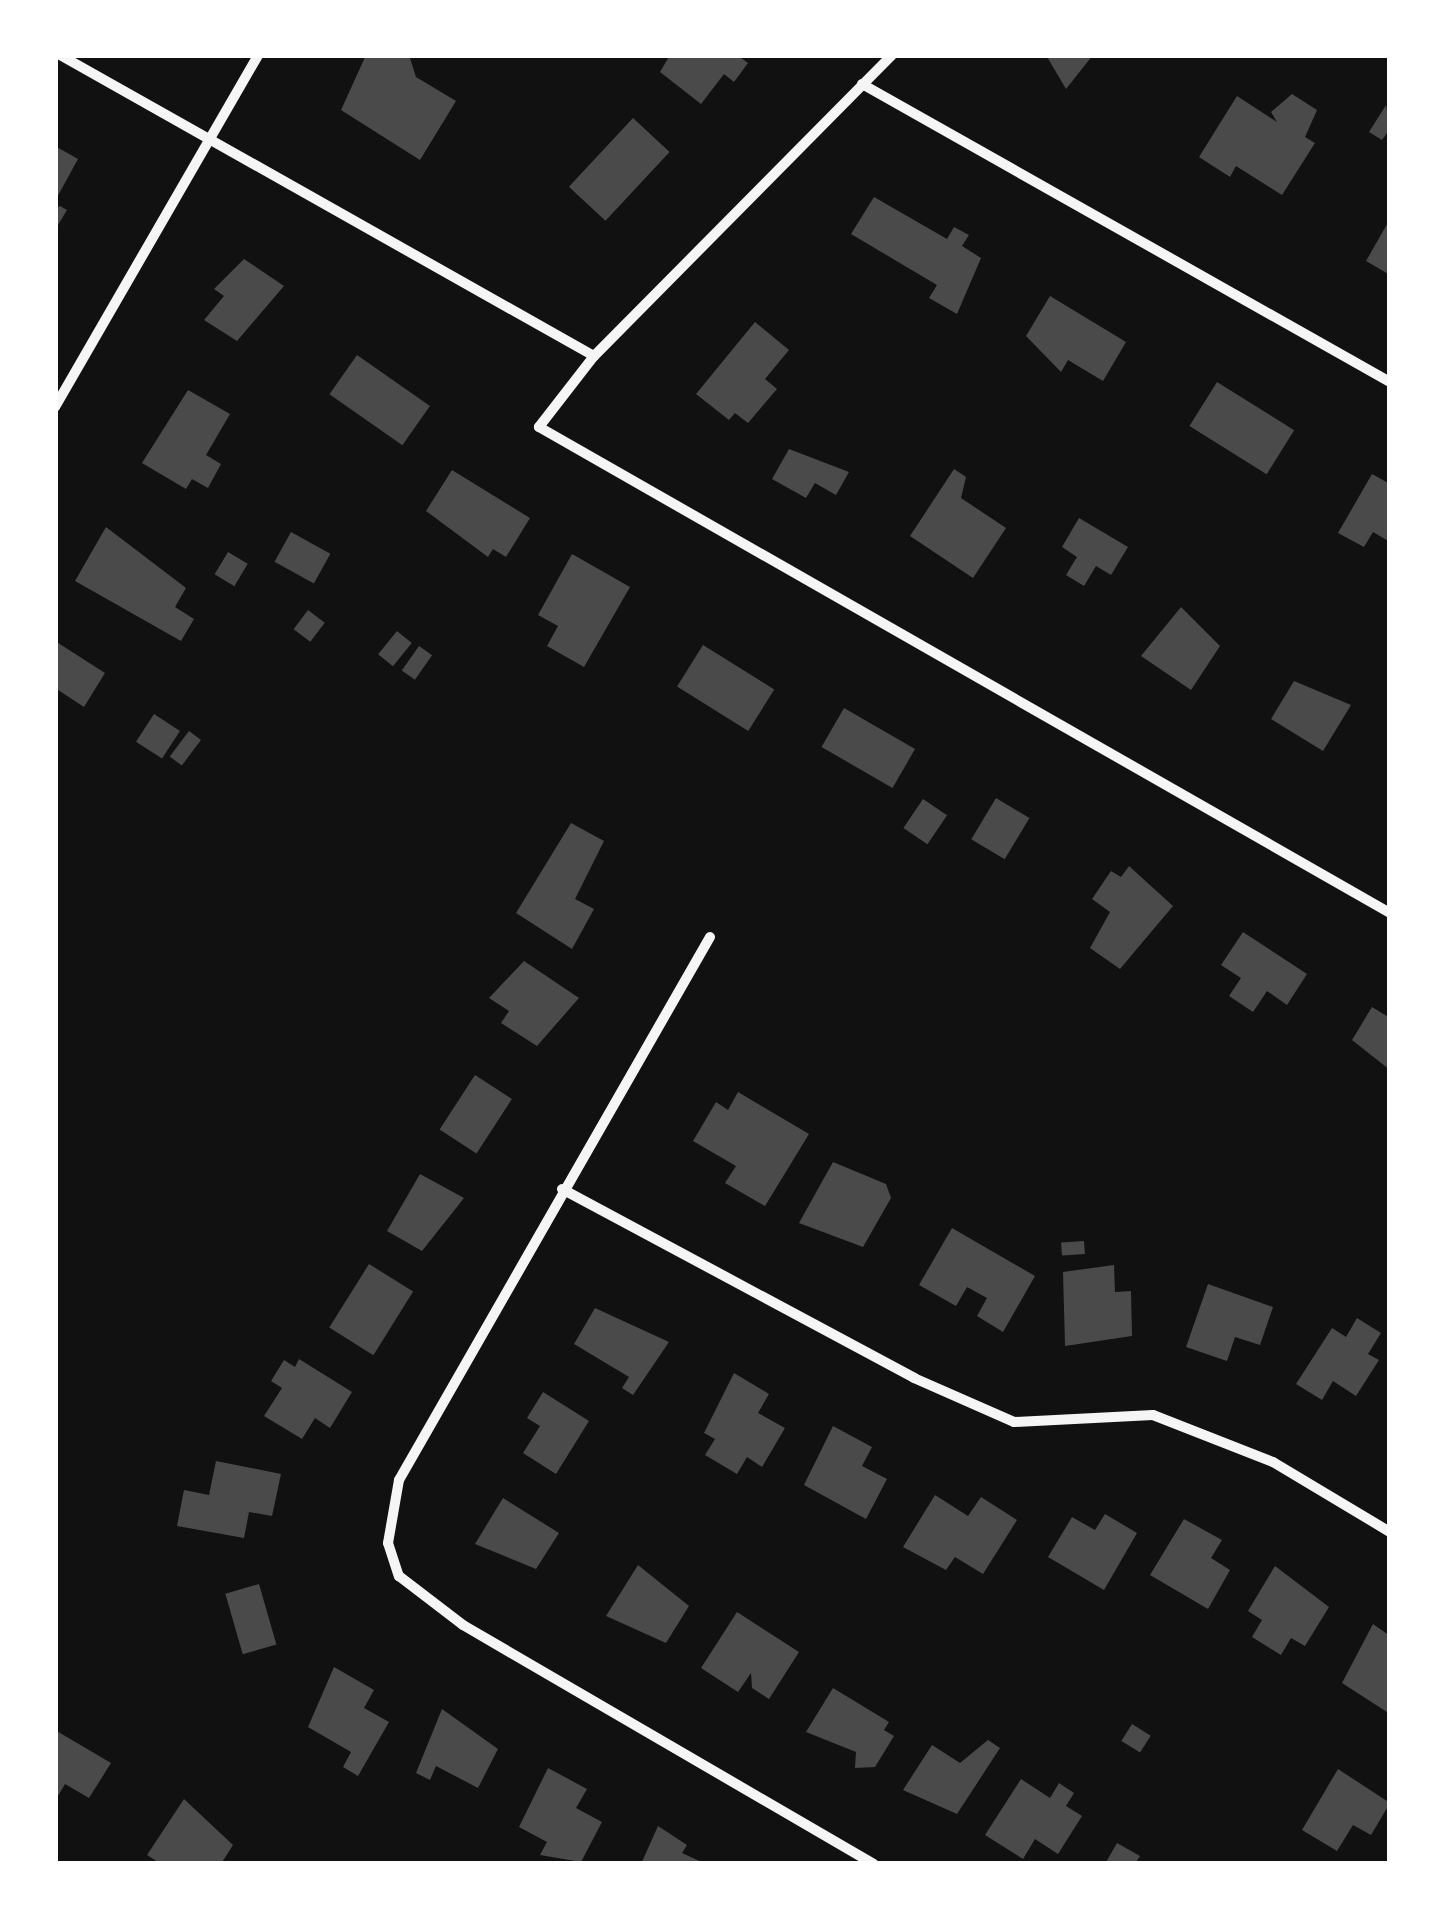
<!DOCTYPE html>
<html>
<head>
<meta charset="utf-8">
<style>
	body { margin:0 }
	#map { position:relative; width:1445px; height:1919px; overflow:hidden; background:#111; font-family:"PT Sans Narrow",sans-serif }
	div>[style] { position:absolute }
	.building>* { inset:0; background:#4a4a4a; transform-origin:0 0 }
	.minor>* { height:10px; margin:-5px; padding:0 5px; transform-origin:5px; border-radius:5px; background:#f5f5f5 }
	span { translate:-50% -50%; white-space:nowrap; text-align:center; line-height:1.15; -webkit-text-stroke:8px #fff; paint-order:stroke }
	.frame { position:absolute; inset:0; border:58px solid #fff; pointer-events:none }
</style>
</head>
<body>
<div id="map">
	<div class="building">
		<i style="clip-path:polygon(366px 55px,409px 55px,416px 77px,456px 101px,420px 160px,341px 110px)"></i>
		<i style="clip-path:polygon(670px 55px,737px 55px,748px 63px,734px 82px,724px 74px,701px 104px,660px 72px)"></i>
		<i style="clip-path:polygon(1046px 55px,1093px 55px,1066px 89px)"></i>
		<i style="clip-path:polygon(1292px 94px,1317px 110px,1305px 137px,1315px 143px,1282px 195px,1236px 166px,1230px 177px,1199px 157px,1237px 96px,1277px 122px,1271px 112px)"></i>
		<i style="clip-path:polygon(1386px 105px,1390px 129px,1382px 140px,1369px 132px)"></i>
		<i style="left:633px;top:118px;width:50px;height:94px;rotate:43deg"></i>
		<i style="clip-path:polygon(55px 146px,78px 159px,55px 201px)"></i>
		<i style="clip-path:polygon(874px 197px,947px 239px,954px 227px,969px 235px,962px 246px,981px 258px,957px 314px,929px 298px,937px 285px,851px 234px)"></i>
		<i style="clip-path:polygon(60px 206px,67px 210px,55px 230px,55px 209px)"></i>
		<i style="clip-path:polygon(1390px 219px,1390px 275px,1366px 261px)"></i>
		<i style="clip-path:polygon(244px 259px,284px 286px,237px 341px,204px 320px,224px 296px,214px 289px)"></i>
		<i style="clip-path:polygon(1050px 296px,1126px 342px,1103px 381px,1068px 360px,1061px 372px,1026px 336px)"></i>
		<i style="clip-path:polygon(755px 322px,789px 350px,765px 379px,777px 389px,748px 423px,735px 413px,729px 420px,696px 394px)"></i>
		<i style="left:357px;top:355px;width:89px;height:48px;rotate:35deg"></i>
		<i style="left:1217px;top:382px;width:91px;height:52px;rotate:32deg"></i>
		<i style="clip-path:polygon(188px 390px,230px 414px,206px 455px,221px 464px,208px 488px,192px 479px,186px 489px,142px 463px)"></i>
		<i style="clip-path:polygon(789px 449px,849px 472px,836px 495px,815px 483px,806px 498px,772px 479px)"></i>
		<i style="clip-path:polygon(954px 469px,966px 477px,961px 498px,1006px 528px,973px 578px,910px 536px)"></i>
		<i style="clip-path:polygon(452px 470px,530px 518px,506px 557px,493px 549px,488px 557px,426px 511px)"></i>
		<i style="clip-path:polygon(1372px 474px,1390px 484px,1390px 542px,1373px 532px,1364px 547px,1338px 533px)"></i>
		<i style="clip-path:polygon(1079px 518px,1128px 547px,1111px 575px,1096px 566px,1084px 586px,1066px 575px,1077px 557px,1062px 547px)"></i>
		<i style="clip-path:polygon(106px 527px,186px 588px,175px 607px,194px 619px,181px 641px,75px 581px)"></i>
		<i style="left:291px;top:532px;width:45px;height:34px;rotate:29deg"></i>
		<i style="left:228px;top:552px;width:23px;height:26px;rotate:31deg"></i>
		<i style="clip-path:polygon(572px 554px,630px 587px,584px 667px,547px 646px,558px 626px,538px 615px)"></i>
		<i style="clip-path:polygon(1181px 607px,1220px 646px,1191px 690px,1141px 656px)"></i>
		<i style="left:308px;top:610px;width:21px;height:24px;rotate:37deg"></i>
		<i style="left:397px;top:631px;width:19px;height:30px;rotate:39deg"></i>
		<i style="clip-path:polygon(55px 641px,105px 673px,84px 707px,55px 688px)"></i>
		<i style="left:703px;top:645px;width:84px;height:49px;rotate:32deg"></i>
		<i style="left:419px;top:646px;width:16px;height:30px;rotate:35deg"></i>
		<i style="clip-path:polygon(1294px 681px,1351px 705px,1323px 751px,1271px 719px)"></i>
		<i style="left:844px;top:708px;width:82px;height:45px;rotate:30deg"></i>
		<i style="left:154px;top:714px;width:31px;height:33px;rotate:33deg"></i>
		<i style="left:189px;top:731px;width:15px;height:32px;rotate:37deg"></i>
		<i style="left:996px;top:798px;width:39px;height:48px;rotate:31deg"></i>
		<i style="left:923px;top:799px;width:29px;height:35px;rotate:34deg"></i>
		<i style="clip-path:polygon(571px 823px,604px 841px,575px 899px,594px 909px,572px 949px,516px 913px)"></i>
		<i style="clip-path:polygon(1129px 866px,1173px 906px,1120px 969px,1090px 948px,1110px 912px,1092px 899px,1111px 871px,1121px 877px)"></i>
		<i style="clip-path:polygon(1243px 932px,1307px 974px,1287px 1005px,1267px 991px,1253px 1012px,1229px 996px,1241px 978px,1221px 965px)"></i>
		<i style="clip-path:polygon(524px 961px,579px 998px,537px 1046px,501px 1023px,509px 1011px,489px 998px)"></i>
		<i style="clip-path:polygon(1372px 1007px,1390px 1018px,1390px 1070px,1352px 1040px)"></i>
		<i style="left:475px;top:1075px;width:44px;height:65px;rotate:33deg"></i>
		<i style="clip-path:polygon(738px 1092px,809px 1134px,765px 1206px,725px 1183px,736px 1166px,693px 1141px,716px 1102px,728px 1110px)"></i>
		<i style="clip-path:polygon(833px 1162px,886px 1184px,891px 1198px,863px 1247px,799px 1223px)"></i>
		<i style="clip-path:polygon(420px 1174px,464px 1198px,422px 1251px,387px 1231px)"></i>
		<i style="clip-path:polygon(952px 1228px,1035px 1276px,1003px 1332px,977px 1316px,987px 1298px,967px 1287px,956px 1306px,919px 1285px)"></i>
		<i style="left:1084px;top:1241px;width:13px;height:23px;rotate:86deg"></i>
		<i style="left:369px;top:1264px;width:52px;height:75px;rotate:32deg"></i>
		<i style="clip-path:polygon(1114px 1265px,1115px 1292px,1131px 1291px,1132px 1336px,1065px 1346px,1063px 1272px)"></i>
		<i style="clip-path:polygon(1208px 1284px,1273px 1307px,1260px 1345px,1235px 1337px,1227px 1361px,1186px 1347px)"></i>
		<i style="clip-path:polygon(595px 1308px,669px 1342px,633px 1395px,622px 1388px,629px 1377px,574px 1344px)"></i>
		<i style="clip-path:polygon(1357px 1318px,1381px 1333px,1368px 1354px,1379px 1360px,1356px 1396px,1333px 1381px,1322px 1400px,1296px 1384px,1332px 1328px,1346px 1337px)"></i>
		<i style="clip-path:polygon(299px 1359px,352px 1392px,330px 1428px,315px 1418px,302px 1439px,264px 1416px,282px 1388px,271px 1381px,284px 1360px,295px 1367px)"></i>
		<i style="clip-path:polygon(734px 1373px,769px 1394px,758px 1413px,785px 1428px,762px 1467px,747px 1457px,737px 1474px,705px 1455px,715px 1439px,704px 1433px)"></i>
		<i style="clip-path:polygon(543px 1392px,589px 1421px,556px 1474px,523px 1453px,540px 1426px,527px 1418px)"></i>
		<i style="clip-path:polygon(833px 1426px,872px 1447px,862px 1466px,887px 1479px,866px 1519px,804px 1485px)"></i>
		<i style="clip-path:polygon(216px 1461px,281px 1474px,272px 1516px,249px 1512px,244px 1538px,177px 1526px,184px 1490px,209px 1495px)"></i>
		<i style="clip-path:polygon(935px 1495px,968px 1516px,981px 1497px,1017px 1520px,983px 1574px,955px 1557px,946px 1570px,903px 1547px)"></i>
		<i style="clip-path:polygon(503px 1498px,559px 1533px,536px 1569px,475px 1544px)"></i>
		<i style="clip-path:polygon(1105px 1514px,1137px 1533px,1104px 1590px,1048px 1557px,1072px 1517px,1095px 1530px)"></i>
		<i style="clip-path:polygon(1184px 1519px,1222px 1540px,1211px 1558px,1230px 1570px,1208px 1609px,1150px 1575px)"></i>
		<i style="clip-path:polygon(638px 1565px,689px 1606px,666px 1643px,606px 1616px)"></i>
		<i style="clip-path:polygon(1275px 1566px,1329px 1607px,1305px 1646px,1291px 1638px,1281px 1655px,1252px 1637px,1262px 1620px,1248px 1611px)"></i>
		<i style="left:259px;top:1584px;width:63px;height:35px;rotate:74deg"></i>
		<i style="clip-path:polygon(737px 1612px,799px 1652px,769px 1699px,752px 1688px,751px 1673px,738px 1692px,701px 1668px)"></i>
		<i style="clip-path:polygon(1373px 1624px,1390px 1636px,1390px 1714px,1342px 1683px)"></i>
		<i style="clip-path:polygon(334px 1667px,374px 1690px,364px 1708px,389px 1722px,358px 1776px,343px 1767px,351px 1752px,308px 1727px)"></i>
		<i style="clip-path:polygon(833px 1688px,889px 1722px,884px 1730px,894px 1736px,875px 1767px,855px 1768px,856px 1752px,806px 1732px)"></i>
		<i style="clip-path:polygon(442px 1709px,498px 1749px,478px 1788px,436px 1766px,430px 1780px,416px 1773px)"></i>
		<i style="left:1132px;top:1724px;width:22px;height:20px;rotate:32deg"></i>
		<i style="clip-path:polygon(55px 1730px,111px 1763px,89px 1798px,65px 1784px,55px 1801px)"></i>
		<i style="clip-path:polygon(988px 1740px,1000px 1748px,957px 1814px,903px 1790px,932px 1745px,960px 1763px)"></i>
		<i style="clip-path:polygon(548px 1768px,587px 1789px,576px 1808px,602px 1822px,581px 1862px,540px 1855px,547px 1842px,519px 1827px)"></i>
		<i style="clip-path:polygon(1338px 1769px,1390px 1803px,1371px 1835px,1353px 1825px,1337px 1851px,1302px 1830px)"></i>
		<i style="clip-path:polygon(1021px 1779px,1050px 1798px,1059px 1783px,1074px 1793px,1066px 1806px,1082px 1816px,1058px 1854px,1035px 1839px,1023px 1859px,985px 1835px)"></i>
		<i style="clip-path:polygon(184px 1799px,233px 1845px,221px 1864px,161px 1864px,147px 1855px)"></i>
		<i style="clip-path:polygon(658px 1826px,687px 1845px,682px 1853px,706px 1864px,641px 1864px)"></i>
		<i style="clip-path:polygon(1117px 1843px,1140px 1856px,1135px 1864px,1105px 1864px)"></i>
	</div>
	<div class="minor">
		<i style="left:60px;top:55px;width:613px;rotate:29.41deg"></i>
		<i style="left:892px;top:55px;width:424px;rotate:134.7deg"></i>
		<i style="left:594px;top:356px;width:90px;rotate:127.8deg"></i>
		<i style="left:539px;top:427px;width:980px;rotate:29.73deg"></i>
		<i style="left:862px;top:84px;width:606px;rotate:29.44deg"></i>
		<i style="left:55px;top:407px;width:406px;rotate:-60deg"></i>
		<i style="left:710px;top:937px;width:626px;rotate:119.8deg"></i>
		<i style="left:399px;top:1480px;width:64px;rotate:99.9deg"></i>
		<i style="left:388px;top:1543px;width:35px;rotate:72deg"></i>
		<i style="left:399px;top:1576px;width:81px;rotate:37.4deg"></i>
		<i style="left:463px;top:1625px;width:475px;rotate:30.2deg"></i>
		<i style="left:562px;top:1189px;width:400px;rotate:28.2deg"></i>
		<i style="left:914px;top:1378px;width:109px;rotate:23.7deg"></i>
		<i style="left:1014px;top:1422px;width:139px;rotate:-2.9deg"></i>
		<i style="left:1153px;top:1415px;width:129px;rotate:21.4deg"></i>
		<i style="left:1273px;top:1462px;width:136px;rotate:30.9deg"></i>
	</div>
	<div class="frame"></div>
</div>
</body>
</html>
